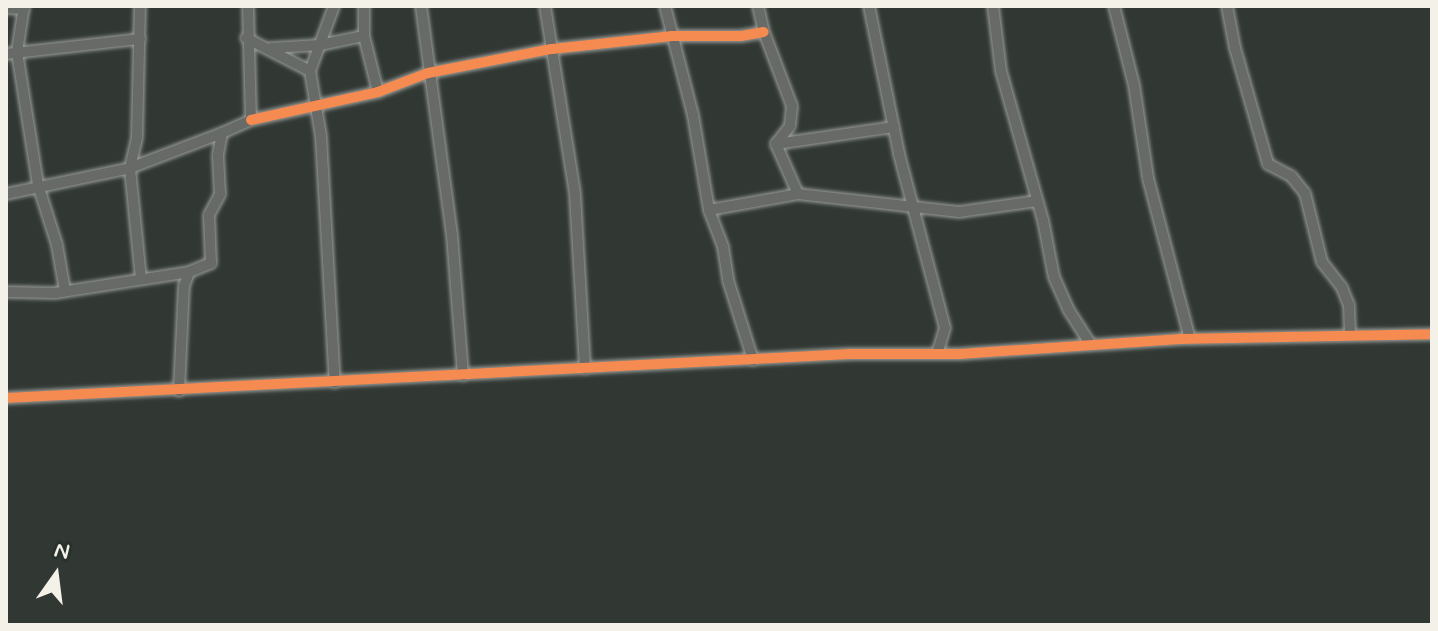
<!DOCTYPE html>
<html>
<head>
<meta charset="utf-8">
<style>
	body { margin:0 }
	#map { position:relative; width:1438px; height:631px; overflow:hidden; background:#313834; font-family:Mynerve,sans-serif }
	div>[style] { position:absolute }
	.roads { filter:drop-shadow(0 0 2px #9a9d99) drop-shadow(0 0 2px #9a9d99) }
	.street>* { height:10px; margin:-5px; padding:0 5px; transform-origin:5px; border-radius:5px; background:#676a66 }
	.cycleway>* { height:10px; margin:-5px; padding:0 5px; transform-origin:5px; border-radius:5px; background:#f68b52 }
	span { translate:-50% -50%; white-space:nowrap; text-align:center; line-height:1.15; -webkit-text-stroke:8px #26332d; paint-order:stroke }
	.frame { position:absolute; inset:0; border:8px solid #f4f1e8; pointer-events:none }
	.north { position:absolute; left:16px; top:535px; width:80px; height:80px; -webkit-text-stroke:6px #26332d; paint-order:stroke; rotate:14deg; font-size:22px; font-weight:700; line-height:32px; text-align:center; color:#f4f1e8 }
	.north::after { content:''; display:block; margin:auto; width:28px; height:36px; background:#f4f1e8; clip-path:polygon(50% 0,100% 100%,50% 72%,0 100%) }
</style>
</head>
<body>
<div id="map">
	<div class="roads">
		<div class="street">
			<i style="left:24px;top:6px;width:47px;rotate:98.7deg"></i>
			<i style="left:17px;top:52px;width:135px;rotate:81deg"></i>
			<i style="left:38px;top:185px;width:63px;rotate:72.4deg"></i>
			<i style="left:57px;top:245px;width:47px;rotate:80.1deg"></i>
			<i style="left:364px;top:6px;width:30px;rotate:90deg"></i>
			<i style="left:364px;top:36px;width:58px;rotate:76deg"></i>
			<i style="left:421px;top:6px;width:231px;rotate:82.3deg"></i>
			<i style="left:452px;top:235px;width:141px;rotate:85.5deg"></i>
			<i style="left:545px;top:6px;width:190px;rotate:80.9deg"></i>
			<i style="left:575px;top:194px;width:175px;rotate:86.7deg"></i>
			<i style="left:665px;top:6px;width:113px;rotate:75.6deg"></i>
			<i style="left:693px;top:115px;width:96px;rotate:80.4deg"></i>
			<i style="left:709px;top:210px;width:40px;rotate:69deg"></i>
			<i style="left:723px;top:247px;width:33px;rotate:81deg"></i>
			<i style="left:728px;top:280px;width:84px;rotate:72.6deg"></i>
			<i style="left:758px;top:6px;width:27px;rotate:77deg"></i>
			<i style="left:764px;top:32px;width:79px;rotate:69.3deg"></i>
			<i style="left:792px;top:106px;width:20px;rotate:96deg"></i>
			<i style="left:790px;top:126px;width:23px;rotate:128deg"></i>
			<i style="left:869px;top:6px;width:151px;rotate:78.5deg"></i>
			<i style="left:899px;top:154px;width:180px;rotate:75.2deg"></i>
			<i style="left:945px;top:328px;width:27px;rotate:107deg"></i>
			<i style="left:993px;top:6px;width:65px;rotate:83deg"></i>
			<i style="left:1001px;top:71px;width:155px;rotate:74.3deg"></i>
			<i style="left:1043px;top:220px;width:58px;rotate:79.1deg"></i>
			<i style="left:1054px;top:277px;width:35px;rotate:66deg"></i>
			<i style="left:1068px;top:309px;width:43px;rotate:57.4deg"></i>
			<i style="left:1114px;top:6px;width:81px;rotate:75.8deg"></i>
			<i style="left:1134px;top:85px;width:94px;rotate:81.4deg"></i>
			<i style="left:1148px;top:178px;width:166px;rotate:75.4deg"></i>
			<i style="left:1227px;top:6px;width:43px;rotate:79.2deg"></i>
			<i style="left:1235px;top:48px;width:121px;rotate:74.1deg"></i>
			<i style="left:1268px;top:164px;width:26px;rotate:28deg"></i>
			<i style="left:1291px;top:176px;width:22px;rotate:51deg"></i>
			<i style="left:1305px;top:193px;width:71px;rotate:76.2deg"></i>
			<i style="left:1322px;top:262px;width:33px;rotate:52deg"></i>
			<i style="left:1342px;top:288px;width:18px;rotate:68deg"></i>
			<i style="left:1349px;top:305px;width:30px;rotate:88deg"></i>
			<i style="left:6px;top:8px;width:18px;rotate:3deg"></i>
			<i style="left:246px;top:38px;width:72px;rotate:27.3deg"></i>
			<i style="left:310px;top:71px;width:66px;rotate:80.4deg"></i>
			<i style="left:321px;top:136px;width:247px;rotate:86.8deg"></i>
			<i style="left:271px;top:48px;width:49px;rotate:-3.5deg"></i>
			<i style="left:320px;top:45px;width:45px;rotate:-11.6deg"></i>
			<i style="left:6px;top:54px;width:135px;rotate:-6.4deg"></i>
			<i style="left:310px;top:71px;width:69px;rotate:-69.7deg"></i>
			<i style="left:251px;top:120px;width:130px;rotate:-12.4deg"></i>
			<i style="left:378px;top:92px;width:53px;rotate:-20.8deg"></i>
			<i style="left:428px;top:73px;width:126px;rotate:-11deg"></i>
			<i style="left:552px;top:49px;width:121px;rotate:-6.2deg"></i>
			<i style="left:672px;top:36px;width:69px"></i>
			<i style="left:741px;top:36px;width:23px;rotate:-10deg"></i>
			<i style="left:6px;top:194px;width:127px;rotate:-11.8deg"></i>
			<i style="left:130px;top:168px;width:32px;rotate:-77deg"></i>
			<i style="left:137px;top:137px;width:131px;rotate:-88.7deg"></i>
			<i style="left:798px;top:194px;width:55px;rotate:-113.7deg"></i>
			<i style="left:776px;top:144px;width:119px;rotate:-8.2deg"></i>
			<i style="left:709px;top:210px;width:90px;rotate:-10.2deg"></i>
			<i style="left:798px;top:194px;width:162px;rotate:6.4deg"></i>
			<i style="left:959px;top:212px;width:79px;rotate:-8deg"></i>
			<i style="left:141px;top:279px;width:112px;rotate:-95.7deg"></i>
			<i style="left:130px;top:168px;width:98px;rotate:-20.8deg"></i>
			<i style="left:6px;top:292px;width:49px;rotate:1.2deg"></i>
			<i style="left:55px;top:293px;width:136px;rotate:-8.9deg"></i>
			<i style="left:189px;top:272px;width:24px;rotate:-22deg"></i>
			<i style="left:211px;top:263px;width:48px;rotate:-92.4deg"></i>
			<i style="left:209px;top:215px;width:24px;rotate:-62deg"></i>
			<i style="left:220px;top:194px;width:39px;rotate:-93deg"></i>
			<i style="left:218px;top:155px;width:22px;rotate:-80deg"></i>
			<i style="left:222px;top:133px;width:32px;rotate:-24deg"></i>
			<i style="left:251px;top:120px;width:114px;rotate:-91.5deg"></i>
			<i style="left:179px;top:391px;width:105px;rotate:-87.3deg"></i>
			<i style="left:184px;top:286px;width:15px;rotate:-70deg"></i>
			<i style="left:6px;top:398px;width:845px;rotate:-2.98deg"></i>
			<i style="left:850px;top:354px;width:110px"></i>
			<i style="left:960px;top:354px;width:221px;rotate:-3.9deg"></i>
			<i style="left:1180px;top:339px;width:252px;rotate:-1.1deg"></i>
		</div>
	</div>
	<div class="cycleway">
		<i style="left:251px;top:120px;width:130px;rotate:-12.4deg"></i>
		<i style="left:378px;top:92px;width:53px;rotate:-20.8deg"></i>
		<i style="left:428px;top:73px;width:126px;rotate:-11deg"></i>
		<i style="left:552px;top:49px;width:121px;rotate:-6.2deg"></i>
		<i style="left:672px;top:36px;width:69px"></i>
		<i style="left:741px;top:36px;width:23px;rotate:-10deg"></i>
		<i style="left:6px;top:398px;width:845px;rotate:-2.98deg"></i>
		<i style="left:850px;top:354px;width:110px"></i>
		<i style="left:960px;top:354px;width:221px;rotate:-3.9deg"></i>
		<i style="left:1180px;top:339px;width:252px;rotate:-1.1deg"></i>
	</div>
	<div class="frame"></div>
	<div class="north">N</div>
</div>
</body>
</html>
